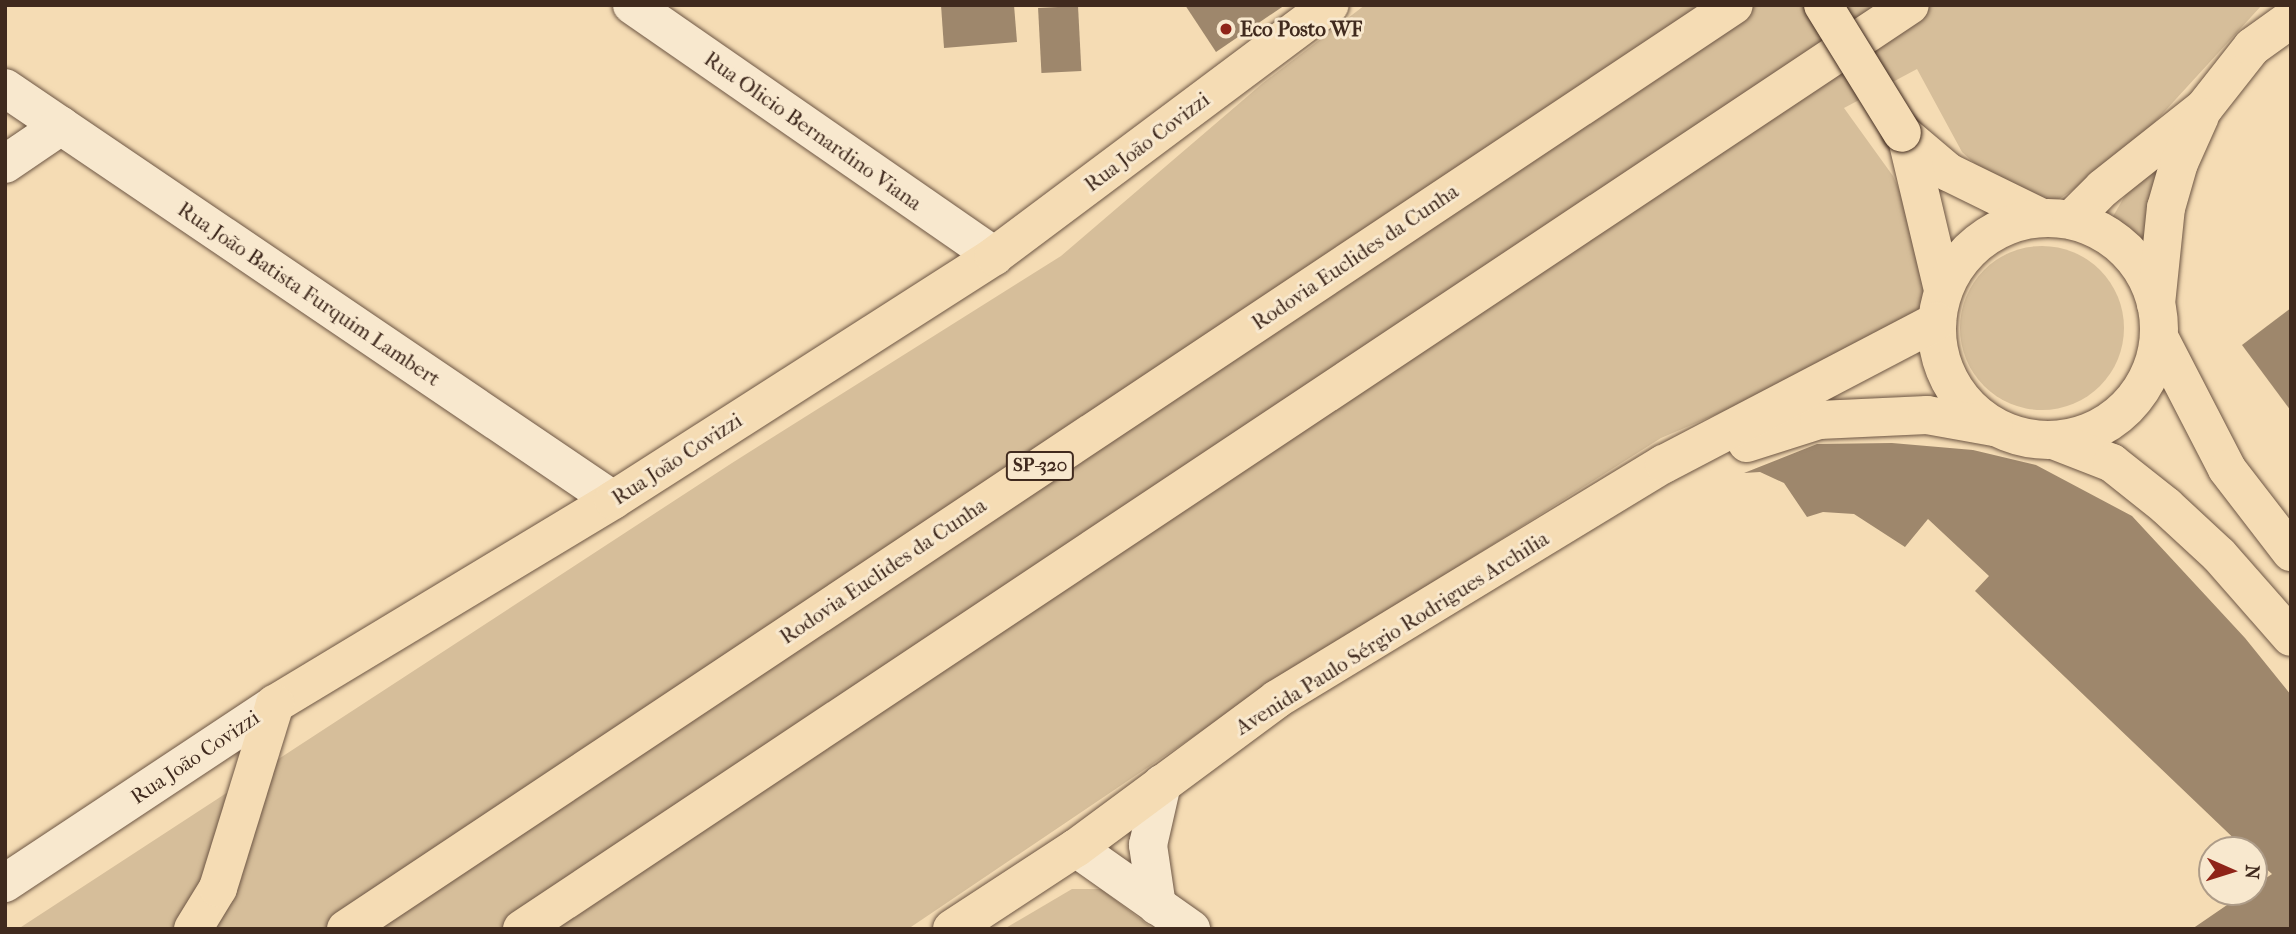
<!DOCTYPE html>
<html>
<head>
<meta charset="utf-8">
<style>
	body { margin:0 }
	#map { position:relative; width:2296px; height:934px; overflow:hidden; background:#f5dcb4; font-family:"IM FELL French Canon",serif }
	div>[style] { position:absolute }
	.green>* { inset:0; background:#d6be9a }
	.round { border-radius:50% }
	.building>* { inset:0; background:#9e876c; transform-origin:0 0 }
	.roads { filter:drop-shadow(0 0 2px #6d5644) drop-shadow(0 0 2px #6d5644) }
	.minor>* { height:38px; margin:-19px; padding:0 19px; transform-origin:19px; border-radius:19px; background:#f8e8ce }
	.major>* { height:38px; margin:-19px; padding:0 19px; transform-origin:19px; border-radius:19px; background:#f5dcb4 }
	.major>.ring { margin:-19px; padding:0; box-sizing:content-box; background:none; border:38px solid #f5dcb4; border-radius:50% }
	.highway>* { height:38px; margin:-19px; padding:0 19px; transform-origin:19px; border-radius:19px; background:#f5dcb4 }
	.bridges { filter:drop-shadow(0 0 2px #402a1e) drop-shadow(0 0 2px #402a1e) }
	.major-bridge>* { height:38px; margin:-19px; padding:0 19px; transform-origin:19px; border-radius:19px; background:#f5dcb4 }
	.dots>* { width:19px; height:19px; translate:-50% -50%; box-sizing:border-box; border:4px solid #f8e8ce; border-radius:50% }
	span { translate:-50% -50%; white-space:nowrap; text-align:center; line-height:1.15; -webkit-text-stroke:6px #f8e8ce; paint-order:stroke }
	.shield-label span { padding:2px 5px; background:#f8e8ce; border:2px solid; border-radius:5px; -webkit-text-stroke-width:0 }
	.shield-label { font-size:19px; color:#402a1e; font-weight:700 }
	.poi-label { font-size:21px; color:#402a1e; font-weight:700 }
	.left { translate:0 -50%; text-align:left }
	.street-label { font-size:21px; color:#402a1e }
	.frame { position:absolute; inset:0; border:7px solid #402a1e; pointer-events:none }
	.north { position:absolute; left:2198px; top:836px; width:70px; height:70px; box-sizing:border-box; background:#f8e8ce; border:2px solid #ae9c88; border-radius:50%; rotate:93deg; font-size:19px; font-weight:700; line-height:28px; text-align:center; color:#402a1e }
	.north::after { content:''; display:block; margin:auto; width:24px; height:32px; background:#8f2418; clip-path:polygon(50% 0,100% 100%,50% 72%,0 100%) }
</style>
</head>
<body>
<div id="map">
	<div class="green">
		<i style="clip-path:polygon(1365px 5px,2262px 5px,2122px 158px,2059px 199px,2032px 203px,2004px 190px,1962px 152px,1917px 69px,1844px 108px,1893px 176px,1915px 225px,1927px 291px,1917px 320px,1879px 345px,1661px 438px,1258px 693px,908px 929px,18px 929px,732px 463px,1061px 256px,1263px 83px)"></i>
		<i style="clip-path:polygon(2166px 161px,2155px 214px,2139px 249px,2108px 225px,2130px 187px)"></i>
		<i class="round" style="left:1960px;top:246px;width:164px;height:164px"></i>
		<i style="clip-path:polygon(1072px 889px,1101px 889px,1153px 929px,1004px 929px)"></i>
	</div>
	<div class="building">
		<i style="clip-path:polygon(941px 5px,1014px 5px,1017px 42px,944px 48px)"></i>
		<i style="clip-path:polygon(1185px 5px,1285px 5px,1216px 52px)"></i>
		<i style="left:1078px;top:6px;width:65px;height:40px;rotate:87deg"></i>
		<i style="clip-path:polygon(2291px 308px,2291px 411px,2242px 345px)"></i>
		<i style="clip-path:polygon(1892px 443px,1973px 450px,2036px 465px,2132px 516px,2245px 638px,2291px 695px,2291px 929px,2192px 929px,2246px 892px,2254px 892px,2254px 886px,2272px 874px,2254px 858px,2254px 850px,2246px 850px,1975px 591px,1989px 576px,1928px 519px,1905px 547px,1854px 514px,1823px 512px,1807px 517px,1784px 483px,1760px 472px,1744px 473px,1817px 444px)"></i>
	</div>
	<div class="roads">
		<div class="minor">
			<i style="left:632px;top:5px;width:441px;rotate:34.7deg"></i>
			<i style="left:5px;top:88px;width:734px;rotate:34.12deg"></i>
			<i style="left:5px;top:164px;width:68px;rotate:-34.2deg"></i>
			<i style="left:1076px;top:848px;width:141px;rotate:35.2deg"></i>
			<i style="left:5px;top:883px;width:324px;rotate:-33.5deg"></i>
			<i style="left:1157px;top:906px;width:62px;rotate:-98.4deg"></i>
			<i style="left:1148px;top:845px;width:63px;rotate:-77.1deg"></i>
		</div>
		<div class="major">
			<i style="left:1902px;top:133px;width:60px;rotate:40.3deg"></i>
			<i style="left:1948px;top:172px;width:102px;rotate:26.1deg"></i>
			<i style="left:1908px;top:143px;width:151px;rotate:76.6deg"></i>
			<i class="ring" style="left:1937px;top:218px;width:184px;height:184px"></i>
			<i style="left:2071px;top:220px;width:45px;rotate:-45deg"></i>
			<i style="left:2103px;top:188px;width:129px;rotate:-38.4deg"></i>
			<i style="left:2204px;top:108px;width:78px;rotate:-51.8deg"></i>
			<i style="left:2252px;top:47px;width:48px;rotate:-35.7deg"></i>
			<i style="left:2156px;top:304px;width:97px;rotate:-84.1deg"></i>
			<i style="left:2166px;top:208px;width:47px;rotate:-73.9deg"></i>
			<i style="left:2179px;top:163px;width:51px;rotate:-65.9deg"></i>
			<i style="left:2159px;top:337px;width:148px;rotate:62.7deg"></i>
			<i style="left:2227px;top:469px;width:105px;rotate:52.4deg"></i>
			<i style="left:2056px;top:441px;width:60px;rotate:21.4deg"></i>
			<i style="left:2112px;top:463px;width:69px;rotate:38.5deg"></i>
			<i style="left:2166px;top:506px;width:72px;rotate:42.8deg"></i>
			<i style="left:2219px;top:555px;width:109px;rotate:48.7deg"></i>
			<i style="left:1747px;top:443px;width:76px;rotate:-17.7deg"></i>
			<i style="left:1819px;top:420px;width:108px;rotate:-2.7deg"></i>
			<i style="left:1927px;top:415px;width:68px;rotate:10.2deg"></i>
			<i style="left:275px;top:704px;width:395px;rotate:-31.1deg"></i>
			<i style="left:613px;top:500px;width:452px;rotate:-32.6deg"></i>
			<i style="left:994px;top:256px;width:419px;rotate:-36.8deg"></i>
			<i style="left:952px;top:929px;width:148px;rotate:-33.2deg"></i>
			<i style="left:1076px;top:848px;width:250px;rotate:-36.5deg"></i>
			<i style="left:1277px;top:699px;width:453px;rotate:-31.3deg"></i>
			<i style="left:1664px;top:464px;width:308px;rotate:-27.6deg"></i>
		</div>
		<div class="highway">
			<i style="left:193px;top:929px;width:48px;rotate:-58.6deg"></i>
			<i style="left:218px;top:888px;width:193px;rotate:-72.8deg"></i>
			<i style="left:346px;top:929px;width:1667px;rotate:-33.65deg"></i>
			<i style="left:522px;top:929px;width:1667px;rotate:-33.65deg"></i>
		</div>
	</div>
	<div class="bridges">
		<div class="major-bridge">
			<i style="left:1823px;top:5px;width:150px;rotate:58.3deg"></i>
		</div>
	</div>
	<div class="dots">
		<i style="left:1226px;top:29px;background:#8f2418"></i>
	</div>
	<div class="shield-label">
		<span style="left:1040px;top:466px">SP-320</span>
	</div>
	<div class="poi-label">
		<span class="left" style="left:1240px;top:29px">Eco Posto WF</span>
	</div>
	<div class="street-label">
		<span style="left:813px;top:131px;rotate:35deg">Rua Olicio Bernardino Viana</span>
		<span style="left:1147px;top:142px;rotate:-37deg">Rua João Covizzi</span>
		<span style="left:1355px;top:257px;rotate:-34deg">Rodovia Euclides da Cunha</span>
		<span style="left:309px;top:294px;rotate:34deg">Rua João Batista Furquim Lambert</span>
		<span style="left:677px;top:459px;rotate:-33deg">Rua João Covizzi</span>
		<span style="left:883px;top:571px;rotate:-34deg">Rodovia Euclides da Cunha</span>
		<span style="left:1392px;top:633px;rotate:-32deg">Avenida Paulo Sérgio Rodrigues Archilia</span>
		<span style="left:195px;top:757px;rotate:-34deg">Rua João Covizzi</span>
	</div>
	<div class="frame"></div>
	<div class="north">N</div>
</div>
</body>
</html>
